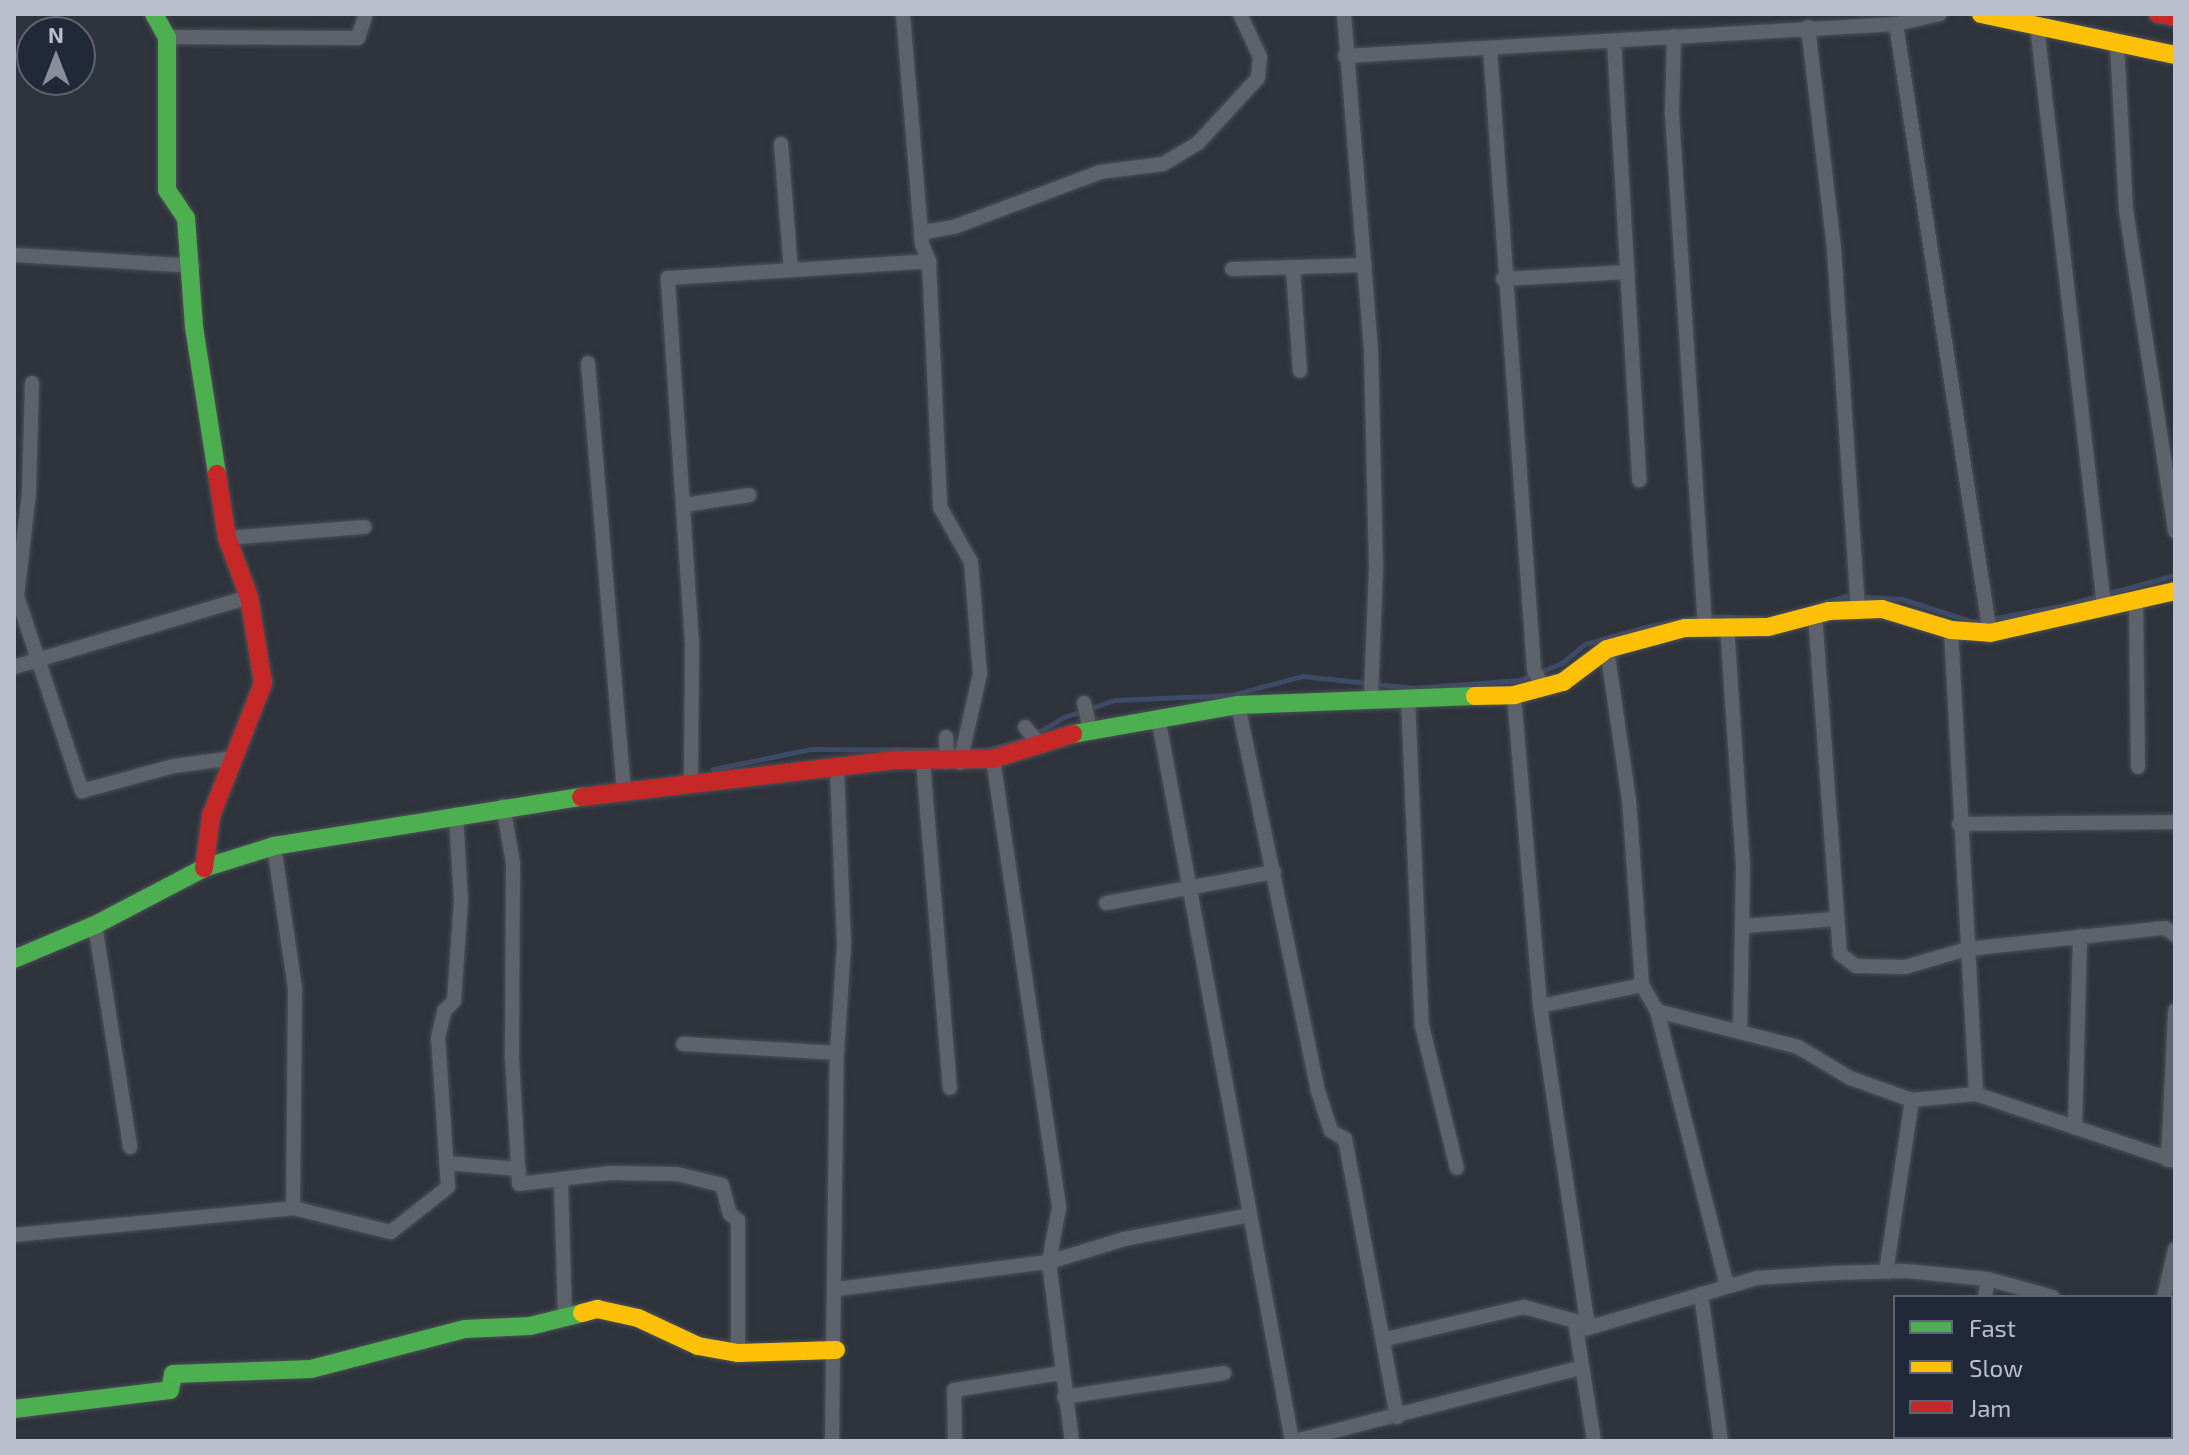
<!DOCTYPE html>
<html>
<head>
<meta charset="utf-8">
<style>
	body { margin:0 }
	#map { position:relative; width:2189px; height:1455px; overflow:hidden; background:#2e333c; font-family:"Exo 2",sans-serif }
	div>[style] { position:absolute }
	.stream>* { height:5px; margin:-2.5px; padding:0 2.5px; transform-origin:2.5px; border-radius:2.5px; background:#3d4b66 }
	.roads { filter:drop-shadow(0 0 2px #4c4f56) drop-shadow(0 0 2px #4c4f56) }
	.street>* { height:14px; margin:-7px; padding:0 7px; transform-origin:7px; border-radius:7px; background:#5e626a }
	.fast>* { height:18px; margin:-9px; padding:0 9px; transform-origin:9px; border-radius:9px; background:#4caf50 }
	.slow>* { height:18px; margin:-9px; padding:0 9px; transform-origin:9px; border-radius:9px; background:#ffc107 }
	.jam>* { height:18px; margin:-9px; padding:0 9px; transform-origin:9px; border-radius:9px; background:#c62828 }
	span { translate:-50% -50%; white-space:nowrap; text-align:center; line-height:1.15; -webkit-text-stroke:6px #212837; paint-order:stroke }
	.frame { position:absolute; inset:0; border:16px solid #b9bfcc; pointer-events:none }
	.legend { position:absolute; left:1893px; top:1295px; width:280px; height:144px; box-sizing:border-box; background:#212837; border:2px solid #5e6473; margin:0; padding:10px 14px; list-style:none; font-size:24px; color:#b9bfcc }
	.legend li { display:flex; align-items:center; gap:16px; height:40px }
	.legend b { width:40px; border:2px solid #5e6473 }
	.north { position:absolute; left:16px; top:16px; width:80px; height:80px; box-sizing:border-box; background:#212837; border:2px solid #5e6473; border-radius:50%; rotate:0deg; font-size:22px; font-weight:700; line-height:32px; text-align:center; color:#b9bfcc }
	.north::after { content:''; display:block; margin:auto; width:28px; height:36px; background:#888e9a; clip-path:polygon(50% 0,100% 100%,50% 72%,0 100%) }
</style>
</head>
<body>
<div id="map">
	<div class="stream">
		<i style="left:1817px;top:605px;width:29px;rotate:-18deg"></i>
		<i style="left:1845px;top:596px;width:57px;rotate:3deg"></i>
		<i style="left:1902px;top:599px;width:76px;rotate:17.7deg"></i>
		<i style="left:1974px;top:622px;width:93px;rotate:-10.6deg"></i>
		<i style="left:2065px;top:605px;width:114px;rotate:-15.3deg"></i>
		<i style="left:713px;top:769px;width:100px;rotate:-11.5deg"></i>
		<i style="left:811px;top:749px;width:175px;rotate:0.3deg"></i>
		<i style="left:986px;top:750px;width:40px;rotate:-14.4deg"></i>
		<i style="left:1025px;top:740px;width:45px;rotate:-30.5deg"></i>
		<i style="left:1064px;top:717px;width:54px;rotate:-18.4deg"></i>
		<i style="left:1115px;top:700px;width:117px;rotate:-2.4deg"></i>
		<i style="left:1232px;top:695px;width:73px;rotate:-15.2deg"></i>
		<i style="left:1302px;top:676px;width:113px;rotate:6.1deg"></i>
		<i style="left:1414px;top:688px;width:105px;rotate:-4.4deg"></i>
		<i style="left:1519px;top:680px;width:46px;rotate:-21.6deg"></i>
		<i style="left:1562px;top:663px;width:30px;rotate:-40deg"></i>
		<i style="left:1585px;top:644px;width:62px;rotate:-15.8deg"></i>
		<i style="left:1645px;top:627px;width:60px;rotate:-10.6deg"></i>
		<i style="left:1704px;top:616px;width:58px;rotate:2deg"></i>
	</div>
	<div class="roads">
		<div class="street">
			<i style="left:903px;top:14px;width:231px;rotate:85.3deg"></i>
			<i style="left:922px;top:244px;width:18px;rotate:68deg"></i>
			<i style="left:929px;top:261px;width:246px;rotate:87.4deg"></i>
			<i style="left:940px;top:507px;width:63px;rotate:60.6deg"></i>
			<i style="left:971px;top:562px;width:112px;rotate:85.4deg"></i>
			<i style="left:980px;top:674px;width:91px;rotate:102.7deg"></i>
			<i style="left:1344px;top:14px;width:336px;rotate:85.4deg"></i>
			<i style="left:1371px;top:349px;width:218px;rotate:88.7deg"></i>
			<i style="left:1376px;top:567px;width:131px;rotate:92.2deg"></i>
			<i style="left:1896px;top:24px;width:616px;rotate:81.23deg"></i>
			<i style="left:2037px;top:26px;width:584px;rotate:83.41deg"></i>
			<i style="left:1808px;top:27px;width:224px;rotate:83.3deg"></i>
			<i style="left:1834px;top:249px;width:361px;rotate:86.2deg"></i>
			<i style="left:1674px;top:36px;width:78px;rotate:91.5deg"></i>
			<i style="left:1672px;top:114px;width:514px;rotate:86.32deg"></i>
			<i style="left:167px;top:37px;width:191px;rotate:0.3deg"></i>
			<i style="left:358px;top:38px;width:25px;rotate:-72deg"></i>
			<i style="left:1614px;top:41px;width:440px;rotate:86.7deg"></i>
			<i style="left:2117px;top:44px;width:166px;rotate:86.9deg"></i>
			<i style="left:2126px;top:210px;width:325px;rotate:81.3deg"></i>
			<i style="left:1490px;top:48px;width:624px;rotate:85.95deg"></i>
			<i style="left:1534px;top:670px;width:19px;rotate:62deg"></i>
			<i style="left:1345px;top:56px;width:552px;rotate:-3.32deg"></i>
			<i style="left:1896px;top:24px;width:45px;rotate:-12.8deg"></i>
			<i style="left:781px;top:144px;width:126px;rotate:85.5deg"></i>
			<i style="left:925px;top:232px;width:29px;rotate:-10deg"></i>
			<i style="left:954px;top:227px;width:156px;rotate:-20.6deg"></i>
			<i style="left:1100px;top:172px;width:64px;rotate:-7.2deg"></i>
			<i style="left:1163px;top:164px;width:41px;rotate:-31deg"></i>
			<i style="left:1198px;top:143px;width:88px;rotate:-47.3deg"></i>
			<i style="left:1258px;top:78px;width:21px;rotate:-85deg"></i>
			<i style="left:1260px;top:57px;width:47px;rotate:-114.9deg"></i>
			<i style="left:14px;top:255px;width:179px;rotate:3.5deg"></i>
			<i style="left:1232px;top:269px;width:133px;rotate:-1.7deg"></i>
			<i style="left:1293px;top:269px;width:102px;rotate:86.1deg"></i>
			<i style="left:1503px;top:279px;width:125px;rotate:-3.2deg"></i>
			<i style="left:588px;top:363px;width:429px;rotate:85.2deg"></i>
			<i style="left:32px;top:383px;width:110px;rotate:91.6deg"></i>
			<i style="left:29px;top:493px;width:104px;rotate:96.6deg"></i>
			<i style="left:17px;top:596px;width:206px;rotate:71.6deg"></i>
			<i style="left:82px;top:791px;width:95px;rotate:-15.2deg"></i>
			<i style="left:174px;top:766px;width:60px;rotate:-7.7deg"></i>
			<i style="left:684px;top:505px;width:66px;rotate:-8.7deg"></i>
			<i style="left:227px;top:538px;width:138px;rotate:-4.6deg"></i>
			<i style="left:2136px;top:602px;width:165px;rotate:89.3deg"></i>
			<i style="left:1815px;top:614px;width:341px;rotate:85.8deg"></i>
			<i style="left:1840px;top:954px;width:20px;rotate:37deg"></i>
			<i style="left:1856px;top:966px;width:49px;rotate:1.2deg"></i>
			<i style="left:1905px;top:967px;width:65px;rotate:-16.2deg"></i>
			<i style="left:1967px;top:949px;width:199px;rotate:-6.1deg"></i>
			<i style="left:2165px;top:928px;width:12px;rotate:35deg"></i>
			<i style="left:1727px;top:625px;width:241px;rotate:86.2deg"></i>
			<i style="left:1743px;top:865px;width:167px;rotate:91deg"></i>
			<i style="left:1951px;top:630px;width:465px;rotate:86.9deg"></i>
			<i style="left:1607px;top:649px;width:152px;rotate:81.7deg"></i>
			<i style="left:1629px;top:799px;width:186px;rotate:86deg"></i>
			<i style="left:1642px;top:985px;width:30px;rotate:60deg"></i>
			<i style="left:1657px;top:1011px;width:284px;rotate:75.7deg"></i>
			<i style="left:14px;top:667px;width:245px;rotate:-16.6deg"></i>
			<i style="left:1514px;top:695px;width:312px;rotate:85.2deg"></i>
			<i style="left:1540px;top:1006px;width:326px;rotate:81.5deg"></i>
			<i style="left:1408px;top:698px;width:328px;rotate:87.6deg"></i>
			<i style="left:1422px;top:1026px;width:146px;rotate:76.2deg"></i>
			<i style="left:1084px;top:703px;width:27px;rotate:77deg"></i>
			<i style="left:1238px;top:705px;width:391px;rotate:78.3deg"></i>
			<i style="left:1317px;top:1088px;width:45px;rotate:72deg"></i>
			<i style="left:1331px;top:1131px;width:16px;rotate:30deg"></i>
			<i style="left:1345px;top:1139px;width:283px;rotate:79.4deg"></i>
			<i style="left:1158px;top:717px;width:736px;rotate:79.51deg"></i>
			<i style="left:1025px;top:727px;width:25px;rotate:50deg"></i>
			<i style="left:946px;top:737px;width:25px;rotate:88deg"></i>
			<i style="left:993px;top:759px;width:454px;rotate:81.6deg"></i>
			<i style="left:1059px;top:1208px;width:55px;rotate:100.5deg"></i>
			<i style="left:1049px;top:1262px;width:180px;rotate:82.7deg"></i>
			<i style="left:923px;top:761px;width:328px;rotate:85.3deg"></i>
			<i style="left:691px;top:783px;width:140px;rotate:-89.6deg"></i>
			<i style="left:692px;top:643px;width:366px;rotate:-93.8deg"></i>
			<i style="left:668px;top:278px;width:262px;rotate:-3.7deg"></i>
			<i style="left:503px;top:806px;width:58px;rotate:80deg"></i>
			<i style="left:513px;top:863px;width:195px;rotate:90.3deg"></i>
			<i style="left:512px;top:1058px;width:126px;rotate:86.8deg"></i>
			<i style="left:519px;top:1184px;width:92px;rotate:-6.9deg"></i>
			<i style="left:610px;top:1173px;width:67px;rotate:0.9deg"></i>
			<i style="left:677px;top:1174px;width:46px;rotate:13.7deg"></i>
			<i style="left:722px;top:1185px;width:30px;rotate:75deg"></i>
			<i style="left:730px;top:1214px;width:10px;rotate:37deg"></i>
			<i style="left:738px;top:1220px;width:133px;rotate:90deg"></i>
			<i style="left:1959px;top:824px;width:216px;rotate:-0.5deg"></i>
			<i style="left:274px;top:846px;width:144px;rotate:81.6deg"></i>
			<i style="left:295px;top:988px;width:220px;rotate:90.5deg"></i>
			<i style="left:1106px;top:903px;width:171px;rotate:-10.5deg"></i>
			<i style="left:95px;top:925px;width:225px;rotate:81deg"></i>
			<i style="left:1744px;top:926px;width:92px;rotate:-4.4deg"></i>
			<i style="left:1540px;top:1006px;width:104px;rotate:-11.6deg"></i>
			<i style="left:1657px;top:1011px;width:146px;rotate:14.3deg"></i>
			<i style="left:1798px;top:1047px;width:61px;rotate:30.8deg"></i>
			<i style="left:1850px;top:1078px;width:66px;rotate:19.5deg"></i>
			<i style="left:1912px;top:1100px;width:64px;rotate:-5.4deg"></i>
			<i style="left:1976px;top:1094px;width:210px;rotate:18.6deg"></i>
			<i style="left:683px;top:1044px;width:154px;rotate:3.3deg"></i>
			<i style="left:2075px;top:1128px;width:192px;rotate:-88.5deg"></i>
			<i style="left:2168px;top:1160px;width:150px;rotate:-87.3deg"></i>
			<i style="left:446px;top:1163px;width:73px;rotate:4.7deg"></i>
			<i style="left:561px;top:1182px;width:136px;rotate:88.3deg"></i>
			<i style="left:14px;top:1235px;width:280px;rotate:-5.5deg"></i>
			<i style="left:293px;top:1208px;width:101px;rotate:13.8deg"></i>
			<i style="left:391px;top:1232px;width:73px;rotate:-38.3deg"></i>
			<i style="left:448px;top:1187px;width:149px;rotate:-93.8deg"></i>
			<i style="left:438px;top:1038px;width:28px;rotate:-77deg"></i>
			<i style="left:444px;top:1011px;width:14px;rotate:-45deg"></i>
			<i style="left:454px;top:1001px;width:100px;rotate:-86deg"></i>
			<i style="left:461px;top:901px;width:87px;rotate:-93.3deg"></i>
			<i style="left:1886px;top:1272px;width:174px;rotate:-81.4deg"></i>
			<i style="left:837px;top:1289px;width:214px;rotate:-7.3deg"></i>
			<i style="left:1049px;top:1262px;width:78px;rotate:-17deg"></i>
			<i style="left:1124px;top:1239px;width:128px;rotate:-10.8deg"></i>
			<i style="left:1701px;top:1294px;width:148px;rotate:82.3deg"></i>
			<i style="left:1985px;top:1297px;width:18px;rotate:-81deg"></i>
			<i style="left:2164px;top:1297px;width:49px;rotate:-77.1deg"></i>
			<i style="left:2171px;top:1325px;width:4px;rotate:14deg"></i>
			<i style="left:1386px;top:1339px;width:142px;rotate:-13.1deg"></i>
			<i style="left:1524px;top:1307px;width:53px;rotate:15.4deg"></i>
			<i style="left:1064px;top:1397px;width:162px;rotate:-8.5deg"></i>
			<i style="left:832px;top:1441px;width:388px;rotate:-89.3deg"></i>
			<i style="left:837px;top:1053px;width:109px;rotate:-86.3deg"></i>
			<i style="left:844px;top:944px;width:177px;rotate:-92.3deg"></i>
			<i style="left:955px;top:1441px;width:51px;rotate:-91.1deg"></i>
			<i style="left:954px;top:1390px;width:108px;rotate:-9deg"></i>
			<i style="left:1295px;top:1441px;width:293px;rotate:-14.4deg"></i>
			<i style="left:1594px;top:1441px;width:121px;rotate:-99deg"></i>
			<i style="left:1575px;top:1321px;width:15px;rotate:28deg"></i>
			<i style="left:1588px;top:1328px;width:176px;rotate:-16.5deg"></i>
			<i style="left:1757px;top:1278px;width:77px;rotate:-3.7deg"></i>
			<i style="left:1834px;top:1273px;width:72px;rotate:-1.6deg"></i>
			<i style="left:1906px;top:1271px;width:82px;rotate:5.6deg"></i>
			<i style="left:1988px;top:1279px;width:67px;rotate:15.5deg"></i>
			<i style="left:1961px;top:1441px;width:4px;rotate:-90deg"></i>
			<i style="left:2142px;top:1441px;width:4px;rotate:-90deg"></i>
		</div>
		<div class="fast">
			<i style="left:154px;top:14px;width:26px;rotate:61deg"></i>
			<i style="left:167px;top:37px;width:153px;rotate:90deg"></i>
			<i style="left:167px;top:190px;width:34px;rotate:56deg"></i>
			<i style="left:186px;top:218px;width:109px;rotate:85.8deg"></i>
			<i style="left:194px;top:327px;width:149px;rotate:81.1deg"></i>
			<i style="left:1073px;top:734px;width:168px;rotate:-10deg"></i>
			<i style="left:1238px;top:705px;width:237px;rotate:-2.2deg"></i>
			<i style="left:14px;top:959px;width:88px;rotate:-22.8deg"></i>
			<i style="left:95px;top:925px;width:123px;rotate:-27.6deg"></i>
			<i style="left:204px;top:868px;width:73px;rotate:-17.4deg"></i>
			<i style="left:274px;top:846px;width:311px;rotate:-9.1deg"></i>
			<i style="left:14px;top:1409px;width:157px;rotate:-6.9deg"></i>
			<i style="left:170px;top:1390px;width:16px;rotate:-79deg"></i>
			<i style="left:173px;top:1374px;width:138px;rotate:-2.1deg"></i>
			<i style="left:311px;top:1369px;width:159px;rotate:-14.6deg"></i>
			<i style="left:465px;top:1329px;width:65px;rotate:-2.6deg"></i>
			<i style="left:530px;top:1326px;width:54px;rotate:-14deg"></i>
		</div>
		<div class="slow">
			<i style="left:1981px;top:14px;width:198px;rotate:11.9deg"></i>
			<i style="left:1475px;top:696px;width:39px;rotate:-1deg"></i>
			<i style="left:1514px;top:695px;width:51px;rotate:-14.9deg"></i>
			<i style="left:1563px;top:682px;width:55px;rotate:-36.9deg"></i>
			<i style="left:1607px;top:649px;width:81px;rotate:-15.1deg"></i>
			<i style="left:1685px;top:628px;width:83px;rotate:-0.7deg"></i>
			<i style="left:1768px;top:627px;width:63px;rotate:-14.7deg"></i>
			<i style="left:1829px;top:611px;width:53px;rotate:-2.2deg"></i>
			<i style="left:1882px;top:609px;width:72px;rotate:16.9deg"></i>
			<i style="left:1951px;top:630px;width:39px;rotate:4deg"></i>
			<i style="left:1990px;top:633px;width:190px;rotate:-12.8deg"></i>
			<i style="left:582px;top:1313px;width:16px;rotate:-15deg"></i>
			<i style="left:597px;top:1309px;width:42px;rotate:12.4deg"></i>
			<i style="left:638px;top:1318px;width:66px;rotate:25deg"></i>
			<i style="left:698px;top:1346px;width:41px;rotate:9.9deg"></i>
			<i style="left:738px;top:1353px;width:98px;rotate:-1.8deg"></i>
		</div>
		<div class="jam">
			<i style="left:2158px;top:14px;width:17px;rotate:10deg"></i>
			<i style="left:581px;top:797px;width:319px;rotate:-6.7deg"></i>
			<i style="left:898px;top:760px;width:95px;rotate:-0.6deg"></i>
			<i style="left:993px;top:759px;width:84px;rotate:-17.4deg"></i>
			<i style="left:204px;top:868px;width:52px;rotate:-82.3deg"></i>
			<i style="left:211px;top:816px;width:143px;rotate:-68.6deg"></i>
			<i style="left:263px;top:683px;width:87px;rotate:-99.2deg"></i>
			<i style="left:249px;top:597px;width:63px;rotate:-110.4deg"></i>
			<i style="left:227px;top:538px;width:65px;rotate:-98.9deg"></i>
		</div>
	</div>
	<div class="frame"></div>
	<ul class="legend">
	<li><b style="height:10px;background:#4caf50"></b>Fast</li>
	<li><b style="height:10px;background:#ffc107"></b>Slow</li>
	<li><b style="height:10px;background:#c62828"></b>Jam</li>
	</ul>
	<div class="north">N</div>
</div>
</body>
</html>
